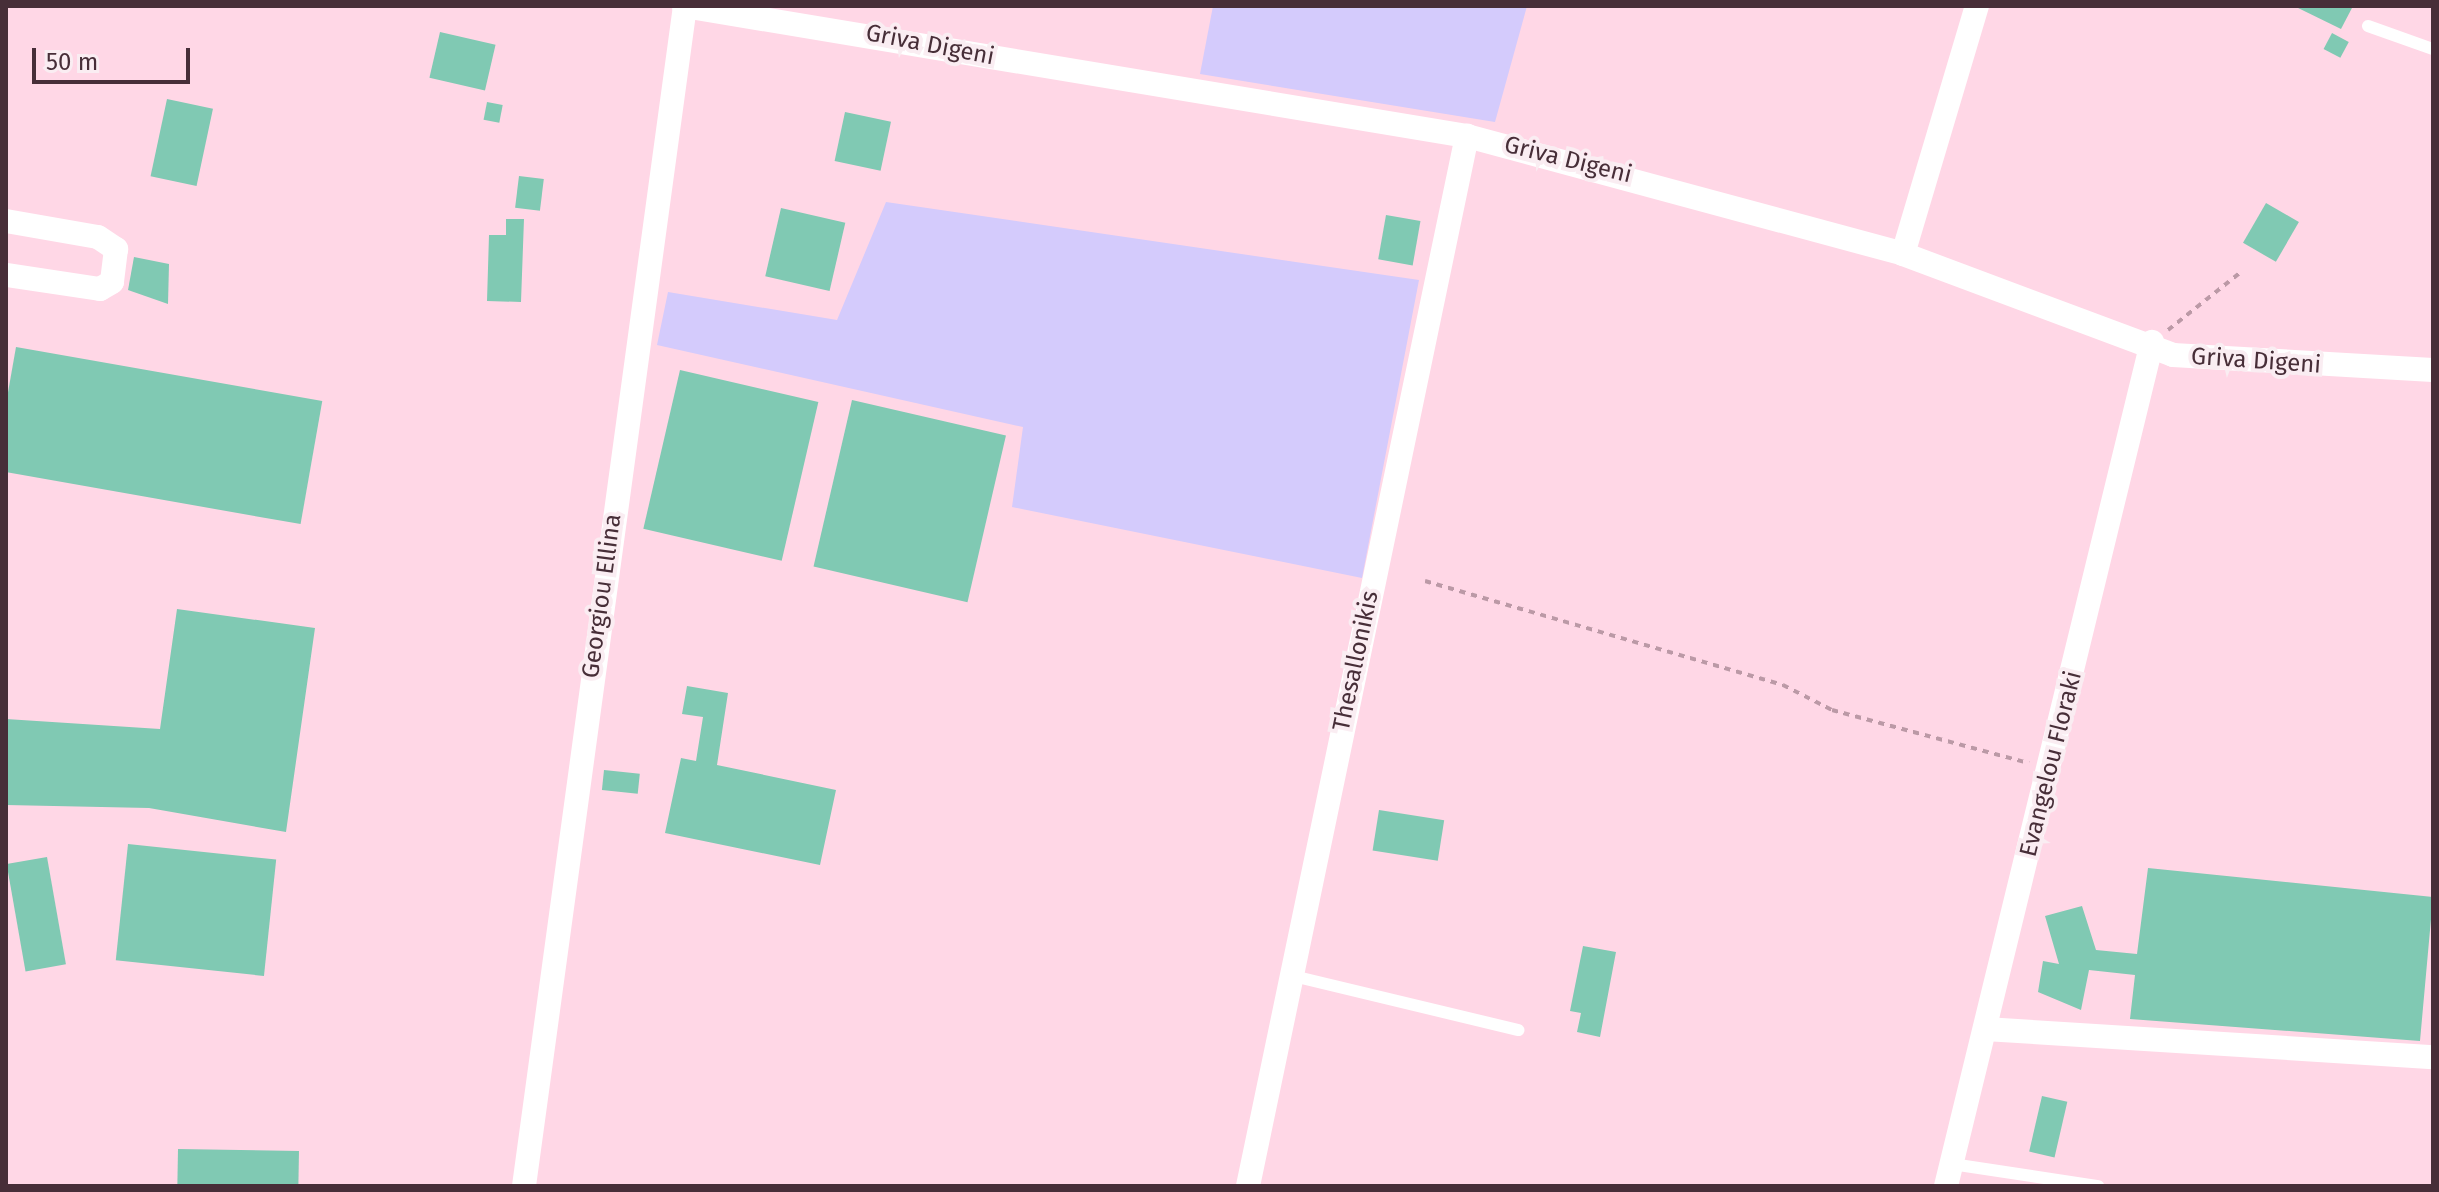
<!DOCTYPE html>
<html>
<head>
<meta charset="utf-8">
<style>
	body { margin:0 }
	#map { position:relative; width:2439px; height:1192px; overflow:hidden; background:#ffd7e6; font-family:"Fira Sans",sans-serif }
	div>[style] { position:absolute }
	.green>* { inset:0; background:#d4cbfc }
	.building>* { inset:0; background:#80c9b3; transform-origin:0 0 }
	.path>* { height:4px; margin-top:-2px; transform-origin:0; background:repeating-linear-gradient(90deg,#bb99a6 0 6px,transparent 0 12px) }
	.service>* { height:12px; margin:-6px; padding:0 6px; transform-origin:6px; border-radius:6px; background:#fff }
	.minor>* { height:24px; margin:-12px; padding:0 12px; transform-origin:12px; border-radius:12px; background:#fff }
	span { translate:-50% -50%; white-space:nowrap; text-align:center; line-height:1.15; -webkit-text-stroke:8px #faedf2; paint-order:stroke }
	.street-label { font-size:24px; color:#472e38 }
	.frame { position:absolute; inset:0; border:8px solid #472e38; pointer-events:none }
	.scale { position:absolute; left:32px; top:48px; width:158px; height:36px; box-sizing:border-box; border:4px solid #472e38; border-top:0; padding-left:10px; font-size:24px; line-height:28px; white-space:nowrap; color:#472e38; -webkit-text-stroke:6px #faedf2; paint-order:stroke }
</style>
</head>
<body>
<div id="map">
	<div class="green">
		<i style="clip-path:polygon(1213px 6px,1527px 6px,1495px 122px,1200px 74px)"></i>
		<i style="clip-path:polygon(886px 202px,1419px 280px,1362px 578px,1012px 507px,1023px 427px,657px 345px,668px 292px,837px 320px)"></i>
	</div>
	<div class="building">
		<i style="clip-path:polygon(2294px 6px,2353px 6px,2341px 29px)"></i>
		<i style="left:440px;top:32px;width:57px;height:47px;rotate:13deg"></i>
		<i style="left:2332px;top:33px;width:19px;height:18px;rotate:28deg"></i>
		<i style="left:167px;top:99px;width:47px;height:79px;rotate:12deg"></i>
		<i style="left:487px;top:102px;width:16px;height:18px;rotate:11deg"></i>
		<i style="left:845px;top:112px;width:47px;height:50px;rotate:12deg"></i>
		<i style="left:519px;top:176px;width:25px;height:32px;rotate:7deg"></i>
		<i style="left:2266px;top:203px;width:38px;height:46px;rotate:30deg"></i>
		<i style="left:781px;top:208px;width:66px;height:70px;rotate:13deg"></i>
		<i style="left:1386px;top:215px;width:35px;height:45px;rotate:10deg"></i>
		<i style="clip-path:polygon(506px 219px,524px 219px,521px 302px,487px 301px,489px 235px,506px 235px)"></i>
		<i style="clip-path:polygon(134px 257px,169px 264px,168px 304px,128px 290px)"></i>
		<i style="left:16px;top:347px;width:311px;height:125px;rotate:10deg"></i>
		<i style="left:680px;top:370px;width:142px;height:163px;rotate:13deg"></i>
		<i style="left:852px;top:400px;width:158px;height:171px;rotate:13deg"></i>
		<i style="clip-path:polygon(177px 609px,315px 628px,286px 832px,149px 808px,6px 805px,6px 719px,160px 729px)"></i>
		<i style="clip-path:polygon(687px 686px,728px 693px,717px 765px,836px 790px,820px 865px,665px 833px,681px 758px,696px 761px,703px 717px,682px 714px)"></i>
		<i style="left:604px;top:770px;width:36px;height:20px;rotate:6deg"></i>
		<i style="left:1379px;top:810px;width:66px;height:41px;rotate:9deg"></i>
		<i style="left:128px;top:844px;width:149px;height:117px;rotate:6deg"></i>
		<i style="left:47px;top:857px;width:109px;height:41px;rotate:80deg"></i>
		<i style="clip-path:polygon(2148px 868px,2433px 897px,2420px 1041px,2130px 1019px,2135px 975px,2089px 970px,2081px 1010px,2038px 992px,2043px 961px,2059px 964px,2045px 916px,2082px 906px,2096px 950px,2137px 954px)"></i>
		<i style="clip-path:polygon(1583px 946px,1616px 952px,1600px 1037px,1577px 1032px,1581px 1013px,1570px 1011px)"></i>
		<i style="left:2042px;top:1096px;width:26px;height:57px;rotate:13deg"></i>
		<i style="left:178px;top:1149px;width:121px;height:37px;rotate:1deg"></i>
	</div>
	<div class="path">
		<i style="left:2168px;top:330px;width:93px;rotate:-38.5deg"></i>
		<i style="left:1425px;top:581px;width:373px;rotate:16.2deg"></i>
		<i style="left:1783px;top:685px;width:55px;rotate:27deg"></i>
		<i style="left:1832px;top:710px;width:204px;rotate:15.1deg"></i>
	</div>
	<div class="service">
		<i style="left:2368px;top:26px;width:69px;rotate:19.5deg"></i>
		<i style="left:1289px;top:975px;width:236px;rotate:13.5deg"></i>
		<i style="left:1952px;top:1164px;width:148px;rotate:8.6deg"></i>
	</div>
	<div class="minor">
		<i style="left:684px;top:6px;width:794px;rotate:9.43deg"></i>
		<i style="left:1467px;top:136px;width:452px;rotate:15.1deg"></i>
		<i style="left:1903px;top:254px;width:288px;rotate:20.5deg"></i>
		<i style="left:2173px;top:355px;width:260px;rotate:3.3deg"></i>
		<i style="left:6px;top:221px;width:93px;rotate:9.9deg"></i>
		<i style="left:98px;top:237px;width:22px;rotate:34deg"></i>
		<i style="left:116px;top:249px;width:33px;rotate:97deg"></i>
		<i style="left:112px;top:282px;width:14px;rotate:150deg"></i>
		<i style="left:100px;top:289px;width:95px;rotate:-171.5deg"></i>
		<i style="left:1903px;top:254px;width:259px;rotate:-73.4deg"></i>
		<i style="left:1985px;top:1029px;width:449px;rotate:3.6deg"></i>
		<i style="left:524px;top:1186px;width:1191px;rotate:-82.23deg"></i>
		<i style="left:1248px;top:1186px;width:1073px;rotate:-78.22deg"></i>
		<i style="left:1946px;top:1186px;width:869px;rotate:-76.28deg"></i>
	</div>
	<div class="street-label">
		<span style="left:930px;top:45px;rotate:11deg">Griva Digeni</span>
		<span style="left:1568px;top:160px;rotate:14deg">Griva Digeni</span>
		<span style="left:2256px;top:361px;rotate:4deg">Griva Digeni</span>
		<span style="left:602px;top:596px;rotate:-82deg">Georgiou Ellina</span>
		<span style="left:1356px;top:661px;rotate:-78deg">Thesallonikis</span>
		<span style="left:2051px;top:764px;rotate:-76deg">Evangelou Floraki</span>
	</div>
	<div class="frame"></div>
	<div class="scale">50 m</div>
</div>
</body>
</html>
